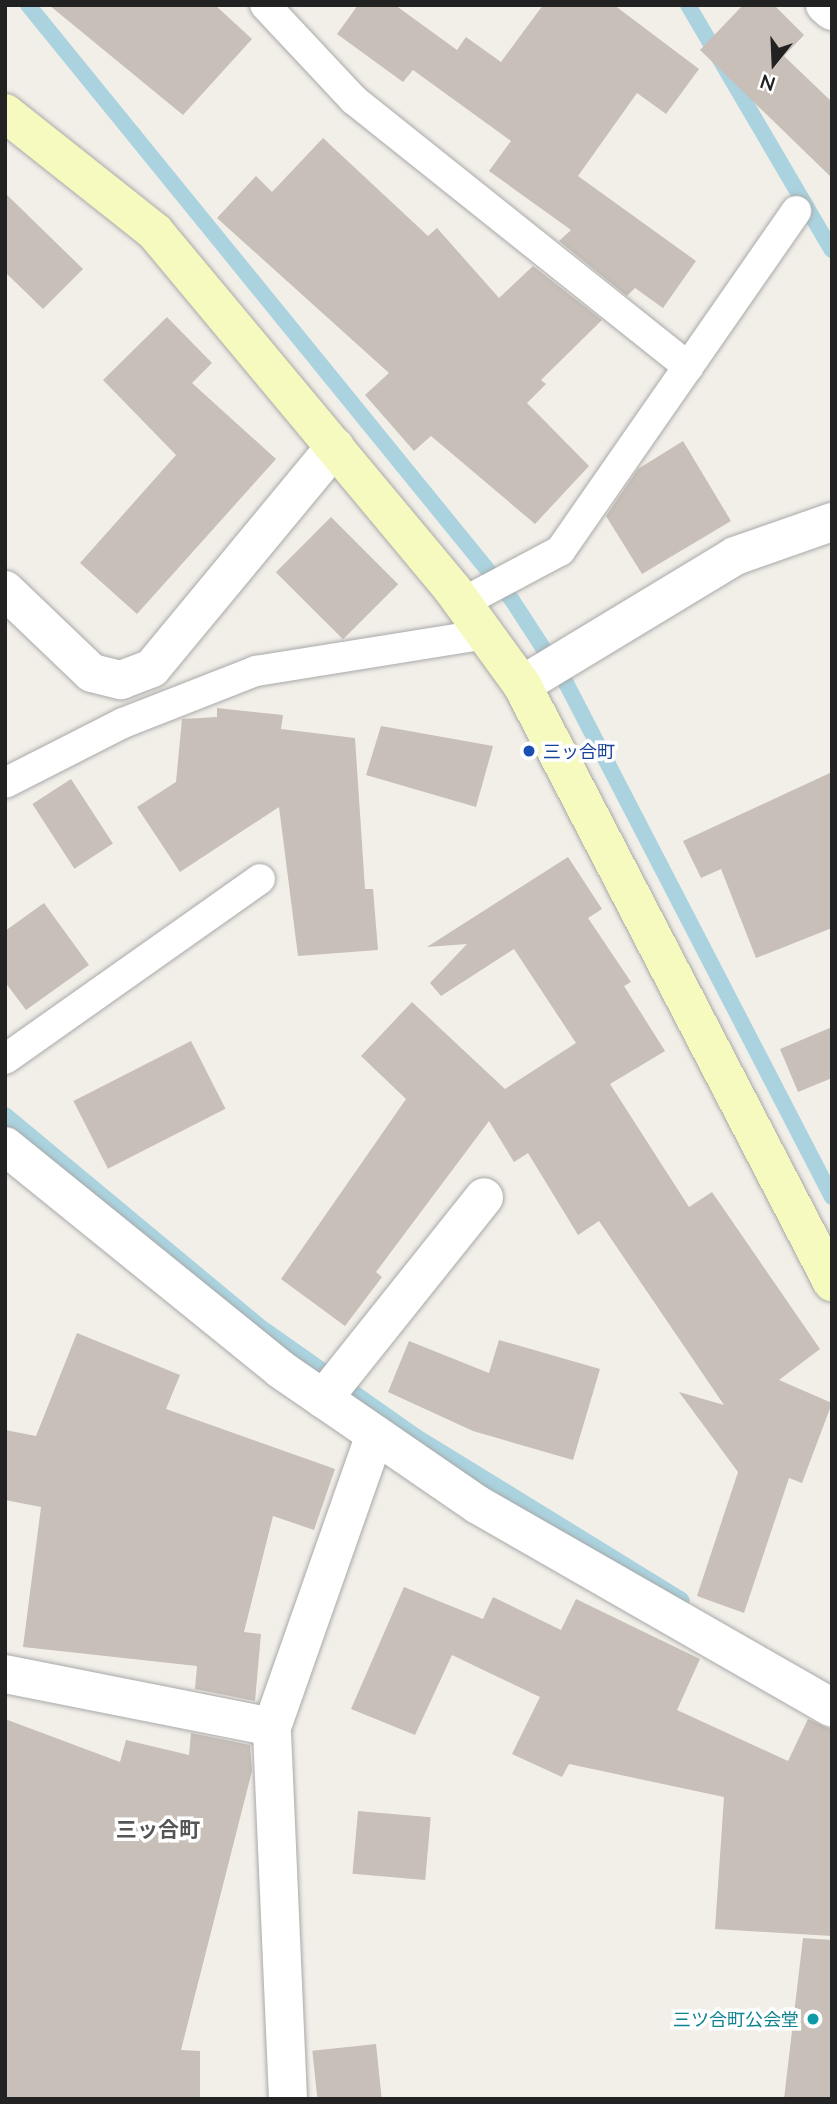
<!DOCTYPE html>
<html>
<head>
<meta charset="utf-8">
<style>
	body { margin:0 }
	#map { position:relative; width:837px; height:2104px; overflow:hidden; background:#f2efe9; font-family:Lato,"Noto Sans JP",sans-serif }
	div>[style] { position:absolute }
	.stream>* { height:16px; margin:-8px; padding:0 8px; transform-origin:8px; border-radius:8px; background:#aad3df }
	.building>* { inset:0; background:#c7bfb8; transform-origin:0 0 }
	.roads { filter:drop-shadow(0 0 2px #a9a9a9) drop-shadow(0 0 2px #a9a9a9) }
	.lane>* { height:30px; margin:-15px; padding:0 15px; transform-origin:15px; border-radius:15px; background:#fff }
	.street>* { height:38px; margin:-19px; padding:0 19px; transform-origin:19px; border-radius:19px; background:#fff }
	.secondary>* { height:38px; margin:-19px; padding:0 19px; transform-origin:19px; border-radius:19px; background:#f7fabf }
	.dots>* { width:19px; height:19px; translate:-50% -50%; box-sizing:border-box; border:4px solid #fff; border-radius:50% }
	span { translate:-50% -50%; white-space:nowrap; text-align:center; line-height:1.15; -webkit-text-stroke:7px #fff; paint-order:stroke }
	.transit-label { font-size:18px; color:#164399 }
	.left { translate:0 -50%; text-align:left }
	.culture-label { font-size:18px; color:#0d838f }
	.right { translate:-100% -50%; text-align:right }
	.quarter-label { font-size:21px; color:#555; font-weight:700 }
	.frame { position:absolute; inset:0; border:7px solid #222; pointer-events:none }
	.north { position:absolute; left:739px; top:28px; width:70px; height:70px; -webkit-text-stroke:5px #fff; paint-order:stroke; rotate:198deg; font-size:19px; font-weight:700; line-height:28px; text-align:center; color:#222 }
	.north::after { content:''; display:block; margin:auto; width:24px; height:32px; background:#222; clip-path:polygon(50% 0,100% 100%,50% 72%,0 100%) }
</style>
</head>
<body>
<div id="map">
	<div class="stream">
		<i style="left:28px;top:5px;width:767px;rotate:50.87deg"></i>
		<i style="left:512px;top:600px;width:99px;rotate:57deg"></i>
		<i style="left:566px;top:683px;width:579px;rotate:62.64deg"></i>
		<i style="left:688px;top:5px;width:284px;rotate:59.6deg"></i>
		<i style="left:5px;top:1115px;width:330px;rotate:39.7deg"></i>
		<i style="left:259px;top:1326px;width:191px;rotate:35.2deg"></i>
		<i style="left:415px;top:1436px;width:313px;rotate:31.6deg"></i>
	</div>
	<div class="building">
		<i style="clip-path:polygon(49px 5px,215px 5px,252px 39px,183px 115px)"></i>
		<i style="clip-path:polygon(358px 5px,395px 5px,457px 50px,466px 37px,501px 62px,543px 5px,614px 5px,699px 69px,666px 114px,637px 93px,578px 176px,696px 261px,663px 308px,635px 288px,627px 296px,559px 241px,571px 230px,489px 171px,511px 141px,413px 70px,403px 82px,337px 34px)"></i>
		<i style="clip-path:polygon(743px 5px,774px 5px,804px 35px,784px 56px,832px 102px,832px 178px,700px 50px)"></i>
		<i style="clip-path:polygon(323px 138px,428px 236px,437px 228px,499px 298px,533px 266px,602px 320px,541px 380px,546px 384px,527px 403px,589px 466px,535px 524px,431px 436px,414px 451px,365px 395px,389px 373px,217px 218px,256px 176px,272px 192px)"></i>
		<i style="clip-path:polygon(5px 193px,83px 269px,43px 309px,5px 272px)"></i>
		<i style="clip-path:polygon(167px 317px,212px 363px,192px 383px,276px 459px,137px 614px,80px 563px,176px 455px,103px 380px)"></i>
		<i style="clip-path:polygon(683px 441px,731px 521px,642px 574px,606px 516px,638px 469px)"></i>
		<i style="left:331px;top:517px;width:95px;height:78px;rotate:45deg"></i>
		<i style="clip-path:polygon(217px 708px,283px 715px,281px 729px,355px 738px,365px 889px,373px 889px,378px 950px,298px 956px,279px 807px,180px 872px,137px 807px,176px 782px,182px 719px,217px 717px)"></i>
		<i style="clip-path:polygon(381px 726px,493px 746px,476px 807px,366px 775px)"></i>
		<i style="clip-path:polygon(832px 772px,832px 928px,756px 958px,721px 869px,701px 878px,683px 841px)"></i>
		<i style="left:71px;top:779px;width:77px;height:46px;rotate:57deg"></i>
		<i style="clip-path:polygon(568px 857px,602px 909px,588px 918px,631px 982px,624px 986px,665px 1051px,610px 1084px,689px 1207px,712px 1192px,820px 1349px,779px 1380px,832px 1403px,802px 1483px,789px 1478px,744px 1613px,697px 1596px,738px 1472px,679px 1392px,724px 1405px,599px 1221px,578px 1235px,528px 1153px,514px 1162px,489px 1121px,376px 1272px,382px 1277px,345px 1326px,281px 1279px,406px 1099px,361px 1056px,412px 1002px,505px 1089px,576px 1043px,514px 949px,441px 996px,430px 983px,467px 944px,427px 947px)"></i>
		<i style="clip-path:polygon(44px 903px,89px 965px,26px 1010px,5px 982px,5px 931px)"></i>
		<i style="clip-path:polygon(832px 1027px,832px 1078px,798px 1092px,780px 1049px)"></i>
		<i style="left:191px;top:1041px;width:76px;height:132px;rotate:63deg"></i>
		<i style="clip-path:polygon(77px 1333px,180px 1375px,166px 1409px,335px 1469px,314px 1530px,273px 1516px,244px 1632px,261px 1634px,255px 1701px,195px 1689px,197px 1666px,23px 1647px,41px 1507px,5px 1500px,5px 1430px,36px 1436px)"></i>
		<i style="clip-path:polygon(499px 1340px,600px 1369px,573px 1460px,473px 1431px,388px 1392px,409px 1341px,489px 1373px)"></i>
		<i style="clip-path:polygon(404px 1587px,483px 1619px,493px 1597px,561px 1630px,576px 1599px,700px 1659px,677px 1710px,788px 1761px,808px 1719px,832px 1730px,832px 1936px,715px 1929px,724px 1797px,569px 1764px,562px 1777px,512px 1754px,540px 1697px,452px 1655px,415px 1735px,351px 1709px)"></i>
		<i style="clip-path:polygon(5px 1719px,120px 1762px,126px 1740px,189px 1755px,191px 1733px,250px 1745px,252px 1771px,181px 2050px,200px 2051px,200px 2099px,5px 2099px)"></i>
		<i style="left:358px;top:1811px;width:73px;height:63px;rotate:5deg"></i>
		<i style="clip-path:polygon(803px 1938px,832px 1940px,832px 2099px,784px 2099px)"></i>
		<i style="left:376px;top:2044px;width:55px;height:64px;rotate:84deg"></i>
	</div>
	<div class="roads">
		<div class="lane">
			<i style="left:265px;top:5px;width:130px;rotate:46.9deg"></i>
			<i style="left:354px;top:100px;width:428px;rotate:38.6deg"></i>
			<i style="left:462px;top:603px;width:111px;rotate:-28deg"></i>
			<i style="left:560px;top:551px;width:414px;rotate:-55.2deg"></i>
			<i style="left:5px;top:783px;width:132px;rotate:-27deg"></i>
			<i style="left:123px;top:723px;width:143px;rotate:-21.4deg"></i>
			<i style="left:256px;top:671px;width:233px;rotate:-9.1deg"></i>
			<i style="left:5px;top:1059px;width:312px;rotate:-35.2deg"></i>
		</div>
		<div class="street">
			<i style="left:825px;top:5px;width:9px;rotate:41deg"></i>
			<i style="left:5px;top:590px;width:120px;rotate:43.7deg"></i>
			<i style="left:92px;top:673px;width:30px;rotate:14deg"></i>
			<i style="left:121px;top:680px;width:33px;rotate:-21deg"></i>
			<i style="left:152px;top:668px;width:287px;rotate:-50.4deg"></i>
			<i style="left:522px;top:685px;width:249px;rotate:-31.2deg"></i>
			<i style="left:735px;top:556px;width:103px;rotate:-19.3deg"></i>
			<i style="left:5px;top:1146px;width:354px;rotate:39deg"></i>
			<i style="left:280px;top:1369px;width:240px;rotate:34.5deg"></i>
			<i style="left:478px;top:1505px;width:408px;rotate:29.8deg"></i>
			<i style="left:323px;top:1399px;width:258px;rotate:-51.4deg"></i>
			<i style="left:5px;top:1674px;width:272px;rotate:11.2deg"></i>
			<i style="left:288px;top:2099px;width:372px;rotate:-92.5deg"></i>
			<i style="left:272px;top:1727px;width:310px;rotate:-70.6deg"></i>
		</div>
		<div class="secondary">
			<i style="left:5px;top:113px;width:191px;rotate:38.4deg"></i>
			<i style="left:155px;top:232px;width:466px;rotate:50.2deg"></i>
			<i style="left:453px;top:590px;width:117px;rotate:54deg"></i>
			<i style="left:522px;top:685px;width:673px;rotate:62.56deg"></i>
		</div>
	</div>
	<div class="dots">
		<i style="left:529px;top:751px;background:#1a4fb4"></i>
		<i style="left:813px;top:2019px;background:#0f9aa8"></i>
	</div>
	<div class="transit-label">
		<span class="left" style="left:543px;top:751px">三ッ合町</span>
	</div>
	<div class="culture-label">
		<span class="right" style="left:799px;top:2019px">三ツ合町公会堂</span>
	</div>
	<div class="quarter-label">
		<span style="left:158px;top:1829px">三ッ合町</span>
	</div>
	<div class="frame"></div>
	<div class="north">N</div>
</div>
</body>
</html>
